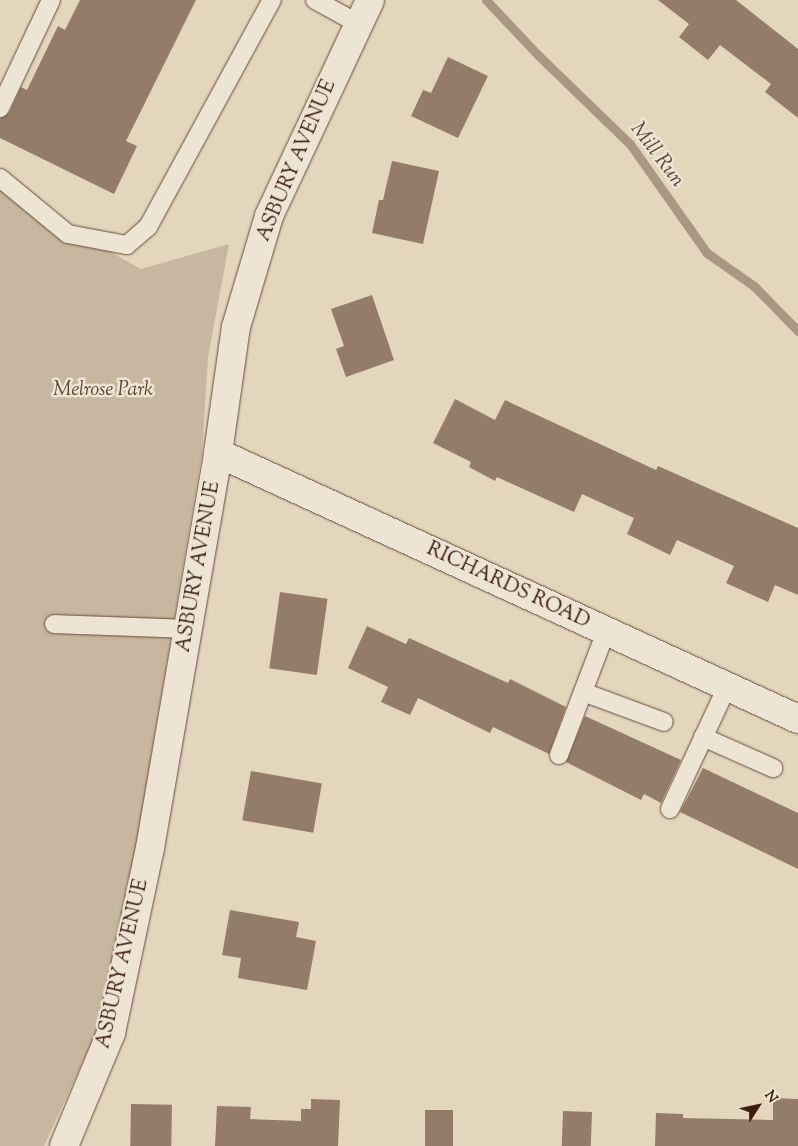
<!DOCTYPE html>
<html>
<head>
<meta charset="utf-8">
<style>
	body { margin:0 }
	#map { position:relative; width:798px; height:1146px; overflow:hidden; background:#e3d6bd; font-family:"Sorts Mill Goudy",serif }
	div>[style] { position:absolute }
	.green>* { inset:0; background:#c7b7a0 }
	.stream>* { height:9px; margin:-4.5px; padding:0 4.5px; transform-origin:4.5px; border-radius:4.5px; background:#aa9783 }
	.building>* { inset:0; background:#937d6a; transform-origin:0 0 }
	.roads { filter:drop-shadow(0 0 1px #664b3c) drop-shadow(0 0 1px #664b3c) }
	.service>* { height:18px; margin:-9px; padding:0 9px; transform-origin:9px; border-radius:9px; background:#ede4d4 }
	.minor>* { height:28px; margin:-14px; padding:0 14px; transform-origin:14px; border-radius:14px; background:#ede4d4 }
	span { translate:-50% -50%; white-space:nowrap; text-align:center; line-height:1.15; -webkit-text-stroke:5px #ede4d4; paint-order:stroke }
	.street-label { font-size:20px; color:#3c1d11 }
	.park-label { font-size:20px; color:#5f4435; font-style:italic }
	.water-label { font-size:21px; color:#624839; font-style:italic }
	.north { position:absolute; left:733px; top:1081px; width:50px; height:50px; -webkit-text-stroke:4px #ede4d4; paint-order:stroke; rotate:55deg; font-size:14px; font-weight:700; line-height:20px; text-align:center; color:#3c1d11 }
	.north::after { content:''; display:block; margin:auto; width:18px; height:22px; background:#3c1d11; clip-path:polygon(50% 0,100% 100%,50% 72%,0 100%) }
</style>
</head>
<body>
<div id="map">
	<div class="green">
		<i style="clip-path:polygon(0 190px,141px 269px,229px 244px,208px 357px,202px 453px,138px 834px,113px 960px,96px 1033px,44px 1146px,0 1146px)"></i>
	</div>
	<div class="stream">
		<i style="left:486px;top:0;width:76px;rotate:46.6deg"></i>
		<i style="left:538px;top:55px;width:128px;rotate:44.1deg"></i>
		<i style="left:630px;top:144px;width:133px;rotate:54.8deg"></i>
		<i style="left:707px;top:253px;width:57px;rotate:35.1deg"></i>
		<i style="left:754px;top:286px;width:63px;rotate:45.6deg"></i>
	</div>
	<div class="building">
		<i style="clip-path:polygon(80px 0,196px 0,126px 141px,137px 146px,114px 194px,0 138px,0 118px,9px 113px,21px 87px,27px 90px,58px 26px,65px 30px)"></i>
		<i style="clip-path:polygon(658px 0,736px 0,798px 49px,798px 118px,765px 92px,771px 84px,720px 45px,708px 60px,679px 37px,689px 24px)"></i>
		<i style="clip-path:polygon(448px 57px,488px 76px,458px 138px,411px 116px,423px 90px,431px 93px)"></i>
		<i style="clip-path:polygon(392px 161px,439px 171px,423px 244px,372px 233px,379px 200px,383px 200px)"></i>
		<i style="clip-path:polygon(372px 295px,394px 360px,346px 377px,336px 349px,344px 346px,331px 309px)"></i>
		<i style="clip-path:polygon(455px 399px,495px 420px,505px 400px,656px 470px,658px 466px,798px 528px,798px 595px,775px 585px,768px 602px,726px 583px,734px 566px,677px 540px,670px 555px,627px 534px,634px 518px,582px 494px,574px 512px,497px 477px,495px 481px,469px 467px,471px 462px,433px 443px)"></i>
		<i style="left:280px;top:592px;width:48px;height:77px;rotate:8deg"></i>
		<i style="clip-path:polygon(367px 626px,406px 644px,409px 638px,508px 683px,510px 679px,566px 707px,549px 754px,493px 727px,490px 733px,418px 698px,410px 715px,381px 702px,388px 687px,348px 668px)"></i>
		<i style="clip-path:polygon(585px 716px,681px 760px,661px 803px,644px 794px,641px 800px,566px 762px)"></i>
		<i style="clip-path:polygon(703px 768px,798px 813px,798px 869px,680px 812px)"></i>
		<i style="left:251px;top:771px;width:72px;height:50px;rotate:10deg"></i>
		<i style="clip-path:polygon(230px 910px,299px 922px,296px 937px,316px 941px,307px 990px,238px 978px,241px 958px,222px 955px)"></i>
		<i style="clip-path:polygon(773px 1098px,798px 1099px,798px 1146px,655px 1146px,656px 1113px,683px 1114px,683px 1118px,773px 1120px)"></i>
		<i style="clip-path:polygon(311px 1099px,340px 1100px,338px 1146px,215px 1146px,217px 1106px,251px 1107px,250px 1119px,301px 1121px,301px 1109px,311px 1109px)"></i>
		<i style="left:131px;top:1104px;width:41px;height:42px;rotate:1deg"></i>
		<i style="left:425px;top:1110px;width:28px;height:36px"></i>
		<i style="left:563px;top:1111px;width:29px;height:35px;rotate:2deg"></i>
	</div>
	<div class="roads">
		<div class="service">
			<i style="left:315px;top:0;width:50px;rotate:28.6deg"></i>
			<i style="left:0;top:108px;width:119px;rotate:-64.7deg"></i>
			<i style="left:0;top:178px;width:88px;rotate:39.5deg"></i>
			<i style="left:68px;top:234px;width:60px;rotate:10.6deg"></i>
			<i style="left:127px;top:245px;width:28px;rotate:-41deg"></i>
			<i style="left:148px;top:227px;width:259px;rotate:-61.4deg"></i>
			<i style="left:54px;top:624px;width:134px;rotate:2.1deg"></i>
			<i style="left:583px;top:692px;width:86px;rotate:20.3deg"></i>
			<i style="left:703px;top:737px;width:77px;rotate:23.9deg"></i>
			<i style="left:559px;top:755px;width:133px;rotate:-69.2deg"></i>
			<i style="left:670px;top:809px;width:135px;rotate:-65deg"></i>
		</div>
		<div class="minor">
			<i style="left:218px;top:453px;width:638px;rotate:24.64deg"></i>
			<i style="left:64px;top:1146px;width:122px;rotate:-67.4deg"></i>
			<i style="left:111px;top:1033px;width:189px;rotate:-78.1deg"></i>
			<i style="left:150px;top:848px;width:401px;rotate:-80.2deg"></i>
			<i style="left:218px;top:453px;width:127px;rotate:-81.9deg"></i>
			<i style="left:236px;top:327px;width:116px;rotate:-73.4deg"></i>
			<i style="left:269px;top:216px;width:238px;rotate:-64.9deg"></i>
		</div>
	</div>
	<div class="street-label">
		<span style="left:297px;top:161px;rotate:-67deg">ASBURY AVENUE</span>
		<span style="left:199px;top:567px;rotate:-80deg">ASBURY AVENUE</span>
		<span style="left:508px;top:586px;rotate:25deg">RICHARDS ROAD</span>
		<span style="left:123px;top:964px;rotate:-77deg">ASBURY AVENUE</span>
	</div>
	<div class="park-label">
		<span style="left:103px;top:390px">Melrose Park</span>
	</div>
	<div class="water-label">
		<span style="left:657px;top:155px;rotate:53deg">Mill Run</span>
	</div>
	<div class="north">N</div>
</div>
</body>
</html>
